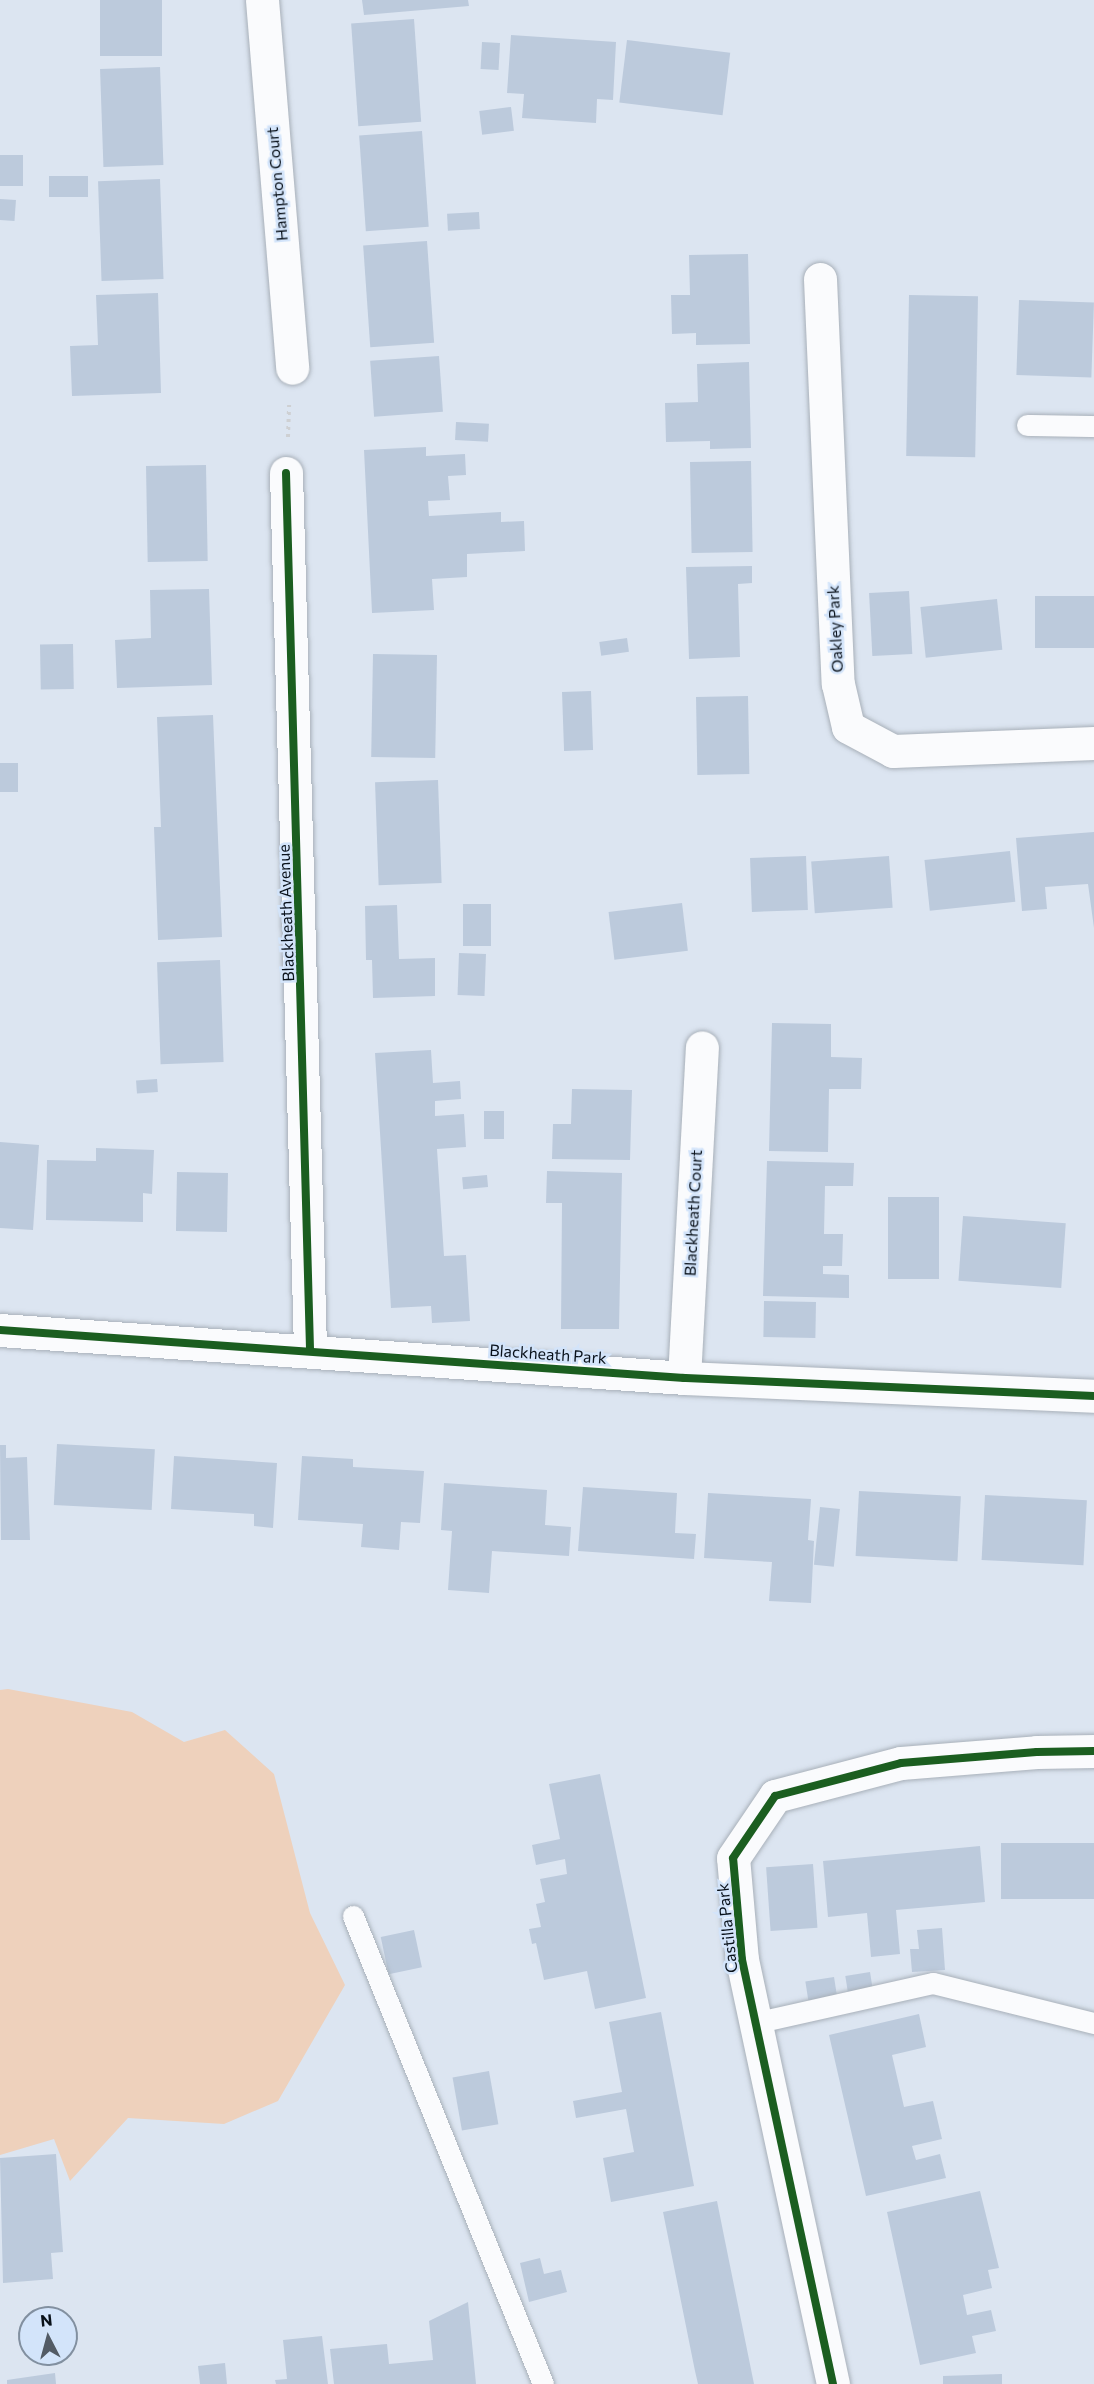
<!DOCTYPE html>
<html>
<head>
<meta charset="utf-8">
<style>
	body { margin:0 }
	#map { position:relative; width:1094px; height:2384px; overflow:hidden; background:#dce5f1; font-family:Commissioner,sans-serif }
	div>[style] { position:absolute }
	.green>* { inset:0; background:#eed1bc }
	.building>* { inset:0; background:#bccadc; transform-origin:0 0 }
	.path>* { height:4px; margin-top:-2px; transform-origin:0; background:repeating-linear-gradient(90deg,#ced0d3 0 3px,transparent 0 7.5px) }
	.roads { filter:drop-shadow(0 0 2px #a8b0b9) drop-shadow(0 0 2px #a8b0b9) }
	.lane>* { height:21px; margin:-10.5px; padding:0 10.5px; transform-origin:10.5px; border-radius:10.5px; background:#fafbfd }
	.street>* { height:33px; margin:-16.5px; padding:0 16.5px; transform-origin:16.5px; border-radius:16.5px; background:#fafbfd }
	.cycleway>* { height:8px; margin:-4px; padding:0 4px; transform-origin:4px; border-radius:4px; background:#1b5e20 }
	span { translate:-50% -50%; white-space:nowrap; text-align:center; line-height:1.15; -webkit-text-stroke:5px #d3e4fa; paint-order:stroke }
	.street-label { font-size:16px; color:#09111a }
	.north { position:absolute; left:18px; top:2306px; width:60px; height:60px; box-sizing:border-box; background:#d3e4fa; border:2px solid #8290a0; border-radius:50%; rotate:354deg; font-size:16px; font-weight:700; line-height:24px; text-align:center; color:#09111a }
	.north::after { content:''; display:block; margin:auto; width:21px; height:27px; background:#535b65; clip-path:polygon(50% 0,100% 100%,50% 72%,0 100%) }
</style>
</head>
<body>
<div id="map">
	<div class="green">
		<i style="clip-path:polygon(8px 1689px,132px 1712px,184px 1742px,225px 1730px,274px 1774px,310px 1913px,345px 1985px,278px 2101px,224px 2124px,128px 2118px,70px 2181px,54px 2139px,0 2155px,0 1690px)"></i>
	</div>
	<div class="building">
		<i style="left:100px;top:0;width:62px;height:56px"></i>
		<i style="clip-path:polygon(362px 0,468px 0,469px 6px,364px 15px)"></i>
		<i style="left:414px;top:19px;width:103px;height:63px;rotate:86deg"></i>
		<i style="clip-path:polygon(511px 35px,616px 42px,613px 100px,597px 99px,596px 123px,522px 118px,524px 94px,507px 93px)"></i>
		<i style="left:627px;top:40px;width:104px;height:63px;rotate:7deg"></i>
		<i style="left:482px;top:42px;width:18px;height:27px;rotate:3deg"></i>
		<i style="left:160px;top:67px;width:98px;height:60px;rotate:88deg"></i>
		<i style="left:511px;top:107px;width:24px;height:32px;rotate:83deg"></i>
		<i style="left:422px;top:131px;width:96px;height:63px;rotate:86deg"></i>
		<i style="left:0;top:155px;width:23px;height:31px"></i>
		<i style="left:49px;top:176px;width:39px;height:21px"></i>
		<i style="left:160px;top:179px;width:100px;height:62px;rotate:88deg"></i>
		<i style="left:0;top:199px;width:16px;height:21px;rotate:4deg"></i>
		<i style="left:479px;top:212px;width:17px;height:32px;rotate:87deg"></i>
		<i style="left:427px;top:241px;width:102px;height:64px;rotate:86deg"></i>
		<i style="clip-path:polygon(748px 254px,750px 344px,696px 345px,696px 333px,672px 334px,671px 295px,690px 295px,689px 255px)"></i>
		<i style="clip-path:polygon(158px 293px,161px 393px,72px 396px,70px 346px,98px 345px,96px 295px)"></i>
		<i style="left:909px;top:295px;width:69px;height:161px;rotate:1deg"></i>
		<i style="left:1019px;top:300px;width:75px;height:75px;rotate:2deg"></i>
		<i style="left:439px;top:356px;width:56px;height:69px;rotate:86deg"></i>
		<i style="clip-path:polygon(749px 362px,751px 448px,710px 449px,710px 441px,666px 442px,665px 403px,698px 402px,697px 364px)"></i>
		<i style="left:456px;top:422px;width:33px;height:18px;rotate:3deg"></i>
		<i style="clip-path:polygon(426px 447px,426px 456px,465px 454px,466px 475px,448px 476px,450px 500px,428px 501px,429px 516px,501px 512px,501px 522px,524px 521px,525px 551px,467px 554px,467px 577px,432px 579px,434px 610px,372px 613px,364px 450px)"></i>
		<i style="left:751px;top:461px;width:91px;height:61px;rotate:89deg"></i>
		<i style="left:206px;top:465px;width:96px;height:60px;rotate:89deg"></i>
		<i style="clip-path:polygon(752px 566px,752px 583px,738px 584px,740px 657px,689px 659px,686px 567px)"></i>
		<i style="clip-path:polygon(209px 589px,212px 685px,117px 688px,115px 640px,151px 638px,150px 590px)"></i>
		<i style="left:909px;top:591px;width:63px;height:40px;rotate:87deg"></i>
		<i style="left:1094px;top:596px;width:52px;height:59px;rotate:90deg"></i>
		<i style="left:997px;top:599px;width:51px;height:77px;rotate:84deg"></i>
		<i style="left:627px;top:638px;width:14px;height:28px;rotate:82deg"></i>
		<i style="left:73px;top:644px;width:45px;height:33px;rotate:89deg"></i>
		<i style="left:373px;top:654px;width:64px;height:103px;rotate:1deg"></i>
		<i style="left:591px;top:691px;width:59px;height:29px;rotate:88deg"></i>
		<i style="left:748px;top:696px;width:78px;height:52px;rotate:89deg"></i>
		<i style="clip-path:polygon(213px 715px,222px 937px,158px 940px,154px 827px,161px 827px,157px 717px)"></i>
		<i style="left:0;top:763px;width:18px;height:29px"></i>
		<i style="left:438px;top:780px;width:103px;height:63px;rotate:88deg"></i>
		<i style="clip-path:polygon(1094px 832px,1094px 928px,1088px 884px,1045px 887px,1047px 909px,1022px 911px,1016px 838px)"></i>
		<i style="left:1010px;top:851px;width:51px;height:86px;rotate:84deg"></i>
		<i style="left:806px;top:856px;width:54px;height:56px;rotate:88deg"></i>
		<i style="left:889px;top:856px;width:52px;height:78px;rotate:86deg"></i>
		<i style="left:682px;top:903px;width:48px;height:74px;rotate:83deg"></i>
		<i style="left:463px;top:904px;width:28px;height:42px"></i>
		<i style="clip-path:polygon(397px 905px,399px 959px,435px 958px,435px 996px,373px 998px,372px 960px,366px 960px,365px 906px)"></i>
		<i style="left:459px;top:953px;width:27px;height:42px;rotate:2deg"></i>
		<i style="left:220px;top:960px;width:102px;height:63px;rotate:88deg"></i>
		<i style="clip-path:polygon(772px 1023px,831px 1024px,831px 1057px,862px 1058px,861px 1089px,829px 1089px,828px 1152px,769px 1151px)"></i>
		<i style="clip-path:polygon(431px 1050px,433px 1083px,460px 1081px,461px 1099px,435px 1101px,435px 1116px,464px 1114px,466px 1147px,437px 1149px,444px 1256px,466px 1255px,470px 1321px,432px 1323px,431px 1306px,391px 1308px,375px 1053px)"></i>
		<i style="left:157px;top:1079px;width:13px;height:21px;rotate:86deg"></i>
		<i style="clip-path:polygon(572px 1089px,632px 1090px,630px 1160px,552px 1159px,553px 1124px,571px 1124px)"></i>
		<i style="left:484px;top:1111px;width:20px;height:28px"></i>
		<i style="clip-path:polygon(0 1142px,39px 1145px,33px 1230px,0 1228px)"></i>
		<i style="clip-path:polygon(96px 1148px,154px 1150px,152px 1194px,143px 1193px,143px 1222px,46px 1220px,47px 1160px,96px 1161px)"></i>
		<i style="clip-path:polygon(767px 1161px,854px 1163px,853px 1186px,825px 1186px,824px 1234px,843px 1234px,842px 1266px,823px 1266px,823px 1274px,849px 1275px,849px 1298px,763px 1296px)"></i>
		<i style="clip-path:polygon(547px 1171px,622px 1173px,619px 1329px,561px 1329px,562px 1203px,546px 1203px)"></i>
		<i style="left:177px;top:1172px;width:51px;height:59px;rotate:1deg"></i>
		<i style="left:487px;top:1175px;width:12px;height:25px;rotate:85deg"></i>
		<i style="left:888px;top:1197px;width:51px;height:82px"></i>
		<i style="left:963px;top:1216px;width:103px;height:65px;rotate:4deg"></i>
		<i style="left:764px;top:1301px;width:52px;height:36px;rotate:1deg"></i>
		<i style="left:57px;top:1444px;width:98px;height:61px;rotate:3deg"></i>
		<i style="clip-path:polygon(0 1445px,6px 1445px,6px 1458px,27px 1457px,30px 1540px,1px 1540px)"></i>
		<i style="clip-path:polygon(174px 1456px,277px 1463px,273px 1528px,254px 1526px,254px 1514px,171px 1509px)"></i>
		<i style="clip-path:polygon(302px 1456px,353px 1459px,353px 1467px,424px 1471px,420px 1523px,401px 1522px,399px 1550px,361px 1547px,363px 1524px,298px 1520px)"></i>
		<i style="clip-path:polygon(444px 1483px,547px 1490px,545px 1525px,571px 1527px,569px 1556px,492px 1551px,489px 1593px,448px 1590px,452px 1531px,441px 1530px)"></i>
		<i style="clip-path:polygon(583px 1487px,677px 1493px,675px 1533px,696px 1534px,694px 1559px,578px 1551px)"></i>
		<i style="left:859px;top:1491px;width:102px;height:65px;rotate:3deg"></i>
		<i style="clip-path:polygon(708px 1493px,811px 1499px,808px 1540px,814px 1541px,811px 1603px,769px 1601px,772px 1562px,704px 1558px)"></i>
		<i style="left:985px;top:1495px;width:102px;height:65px;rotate:3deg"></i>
		<i style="left:820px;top:1507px;width:20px;height:58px;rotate:6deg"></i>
		<i style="clip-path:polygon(600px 1774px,646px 1998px,595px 2009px,587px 1971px,544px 1980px,536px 1943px,532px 1944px,529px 1929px,541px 1927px,536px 1904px,545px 1902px,540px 1879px,567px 1874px,565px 1859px,536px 1865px,532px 1845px,560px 1839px,549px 1784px)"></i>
		<i style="left:1094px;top:1843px;width:56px;height:93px;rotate:90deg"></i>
		<i style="clip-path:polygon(980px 1846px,985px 1902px,896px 1910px,900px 1954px,871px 1957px,867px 1913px,828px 1917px,823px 1861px)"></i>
		<i style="left:813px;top:1864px;width:64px;height:47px;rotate:86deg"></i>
		<i style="clip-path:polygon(942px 1928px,945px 1970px,912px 1972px,910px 1949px,919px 1949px,917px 1930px)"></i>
		<i style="left:414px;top:1930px;width:38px;height:34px;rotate:78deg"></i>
		<i style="left:870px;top:1972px;width:18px;height:25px;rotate:81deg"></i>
		<i style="left:834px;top:1977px;width:20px;height:29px;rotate:81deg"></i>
		<i style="clip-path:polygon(661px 2012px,694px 2186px,611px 2202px,603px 2158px,634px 2152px,626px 2109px,576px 2118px,573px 2101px,622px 2092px,609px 2022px)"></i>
		<i style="clip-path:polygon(919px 2014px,926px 2047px,892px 2055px,904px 2107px,933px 2101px,942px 2139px,912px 2146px,916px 2160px,940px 2154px,946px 2178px,866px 2196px,829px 2035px)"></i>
		<i style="left:489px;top:2071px;width:54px;height:37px;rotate:80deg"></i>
		<i style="clip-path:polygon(56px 2154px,63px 2252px,51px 2253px,53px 2279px,3px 2283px,0 2158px)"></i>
		<i style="clip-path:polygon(980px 2191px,999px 2268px,988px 2270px,992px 2288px,963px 2295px,967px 2315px,991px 2310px,996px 2331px,972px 2336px,976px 2353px,920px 2365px,887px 2212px)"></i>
		<i style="clip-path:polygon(717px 2201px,725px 2241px,754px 2384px,698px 2384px,695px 2371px,663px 2212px)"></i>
		<i style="clip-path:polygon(540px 2258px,544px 2274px,561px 2270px,567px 2292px,529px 2302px,520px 2263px)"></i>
		<i style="clip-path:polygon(468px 2302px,476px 2384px,334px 2384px,330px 2349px,387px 2344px,389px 2364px,433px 2360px,429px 2321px)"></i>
		<i style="clip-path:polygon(322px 2336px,328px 2384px,276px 2384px,275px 2380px,287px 2379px,283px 2340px)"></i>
		<i style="clip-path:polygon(225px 2363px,227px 2384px,200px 2384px,198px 2366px)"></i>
		<i style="clip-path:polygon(55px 2373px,56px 2384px,7px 2384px,7px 2380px)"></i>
		<i style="clip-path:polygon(1002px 2374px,1002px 2384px,943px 2384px,943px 2376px)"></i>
	</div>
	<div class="path">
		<i style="left:288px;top:437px;width:32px;rotate:-88deg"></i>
	</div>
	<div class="roads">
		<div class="lane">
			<i style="left:1027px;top:425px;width:67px;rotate:0.9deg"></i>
			<i style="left:353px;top:1916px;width:505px;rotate:67.9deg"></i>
			<i style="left:754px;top:2023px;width:183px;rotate:-12.6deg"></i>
			<i style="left:933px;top:1983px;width:166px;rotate:14deg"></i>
		</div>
		<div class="street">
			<i style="left:262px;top:0;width:369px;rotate:85.3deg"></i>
			<i style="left:820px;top:279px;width:405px;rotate:87.5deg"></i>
			<i style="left:838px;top:684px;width:44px;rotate:76.9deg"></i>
			<i style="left:848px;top:727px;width:51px;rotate:28.1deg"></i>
			<i style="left:893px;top:751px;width:201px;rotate:-2.3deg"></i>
			<i style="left:286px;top:473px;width:878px;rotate:88.43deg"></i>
			<i style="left:0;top:1330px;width:686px;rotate:4.01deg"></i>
			<i style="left:684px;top:1378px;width:410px;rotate:2.5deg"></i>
			<i style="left:684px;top:1378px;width:331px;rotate:-86.9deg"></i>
			<i style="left:833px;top:2384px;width:434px;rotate:-102.1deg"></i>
			<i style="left:742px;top:1960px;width:102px;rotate:-95deg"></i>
			<i style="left:733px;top:1858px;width:75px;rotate:-55.9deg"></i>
			<i style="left:775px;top:1796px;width:130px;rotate:-14.7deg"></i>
			<i style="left:901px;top:1763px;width:136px;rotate:-4.6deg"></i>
			<i style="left:1037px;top:1752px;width:57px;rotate:-1deg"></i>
		</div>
	</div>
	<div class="cycleway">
		<i style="left:286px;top:473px;width:878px;rotate:88.43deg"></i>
		<i style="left:0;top:1330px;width:686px;rotate:4.01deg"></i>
		<i style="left:684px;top:1378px;width:410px;rotate:2.5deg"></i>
		<i style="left:833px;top:2384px;width:434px;rotate:-102.1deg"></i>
		<i style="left:742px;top:1960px;width:102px;rotate:-95deg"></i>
		<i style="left:733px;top:1858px;width:75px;rotate:-55.9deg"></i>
		<i style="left:775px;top:1796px;width:130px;rotate:-14.7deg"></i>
		<i style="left:901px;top:1763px;width:136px;rotate:-4.6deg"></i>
		<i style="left:1037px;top:1752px;width:57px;rotate:-1deg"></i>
	</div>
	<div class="street-label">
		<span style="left:277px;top:184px;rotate:-95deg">Hampton Court</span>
		<span style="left:835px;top:629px;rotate:-93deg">Oakley Park</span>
		<span style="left:286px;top:913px;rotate:-92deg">Blackheath Avenue</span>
		<span style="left:693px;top:1213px;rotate:-87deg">Blackheath Court</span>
		<span style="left:548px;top:1354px;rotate:4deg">Blackheath Park</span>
		<span style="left:727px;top:1928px;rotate:-96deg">Castilla Park</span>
	</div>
	<div class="north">N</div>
</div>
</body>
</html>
